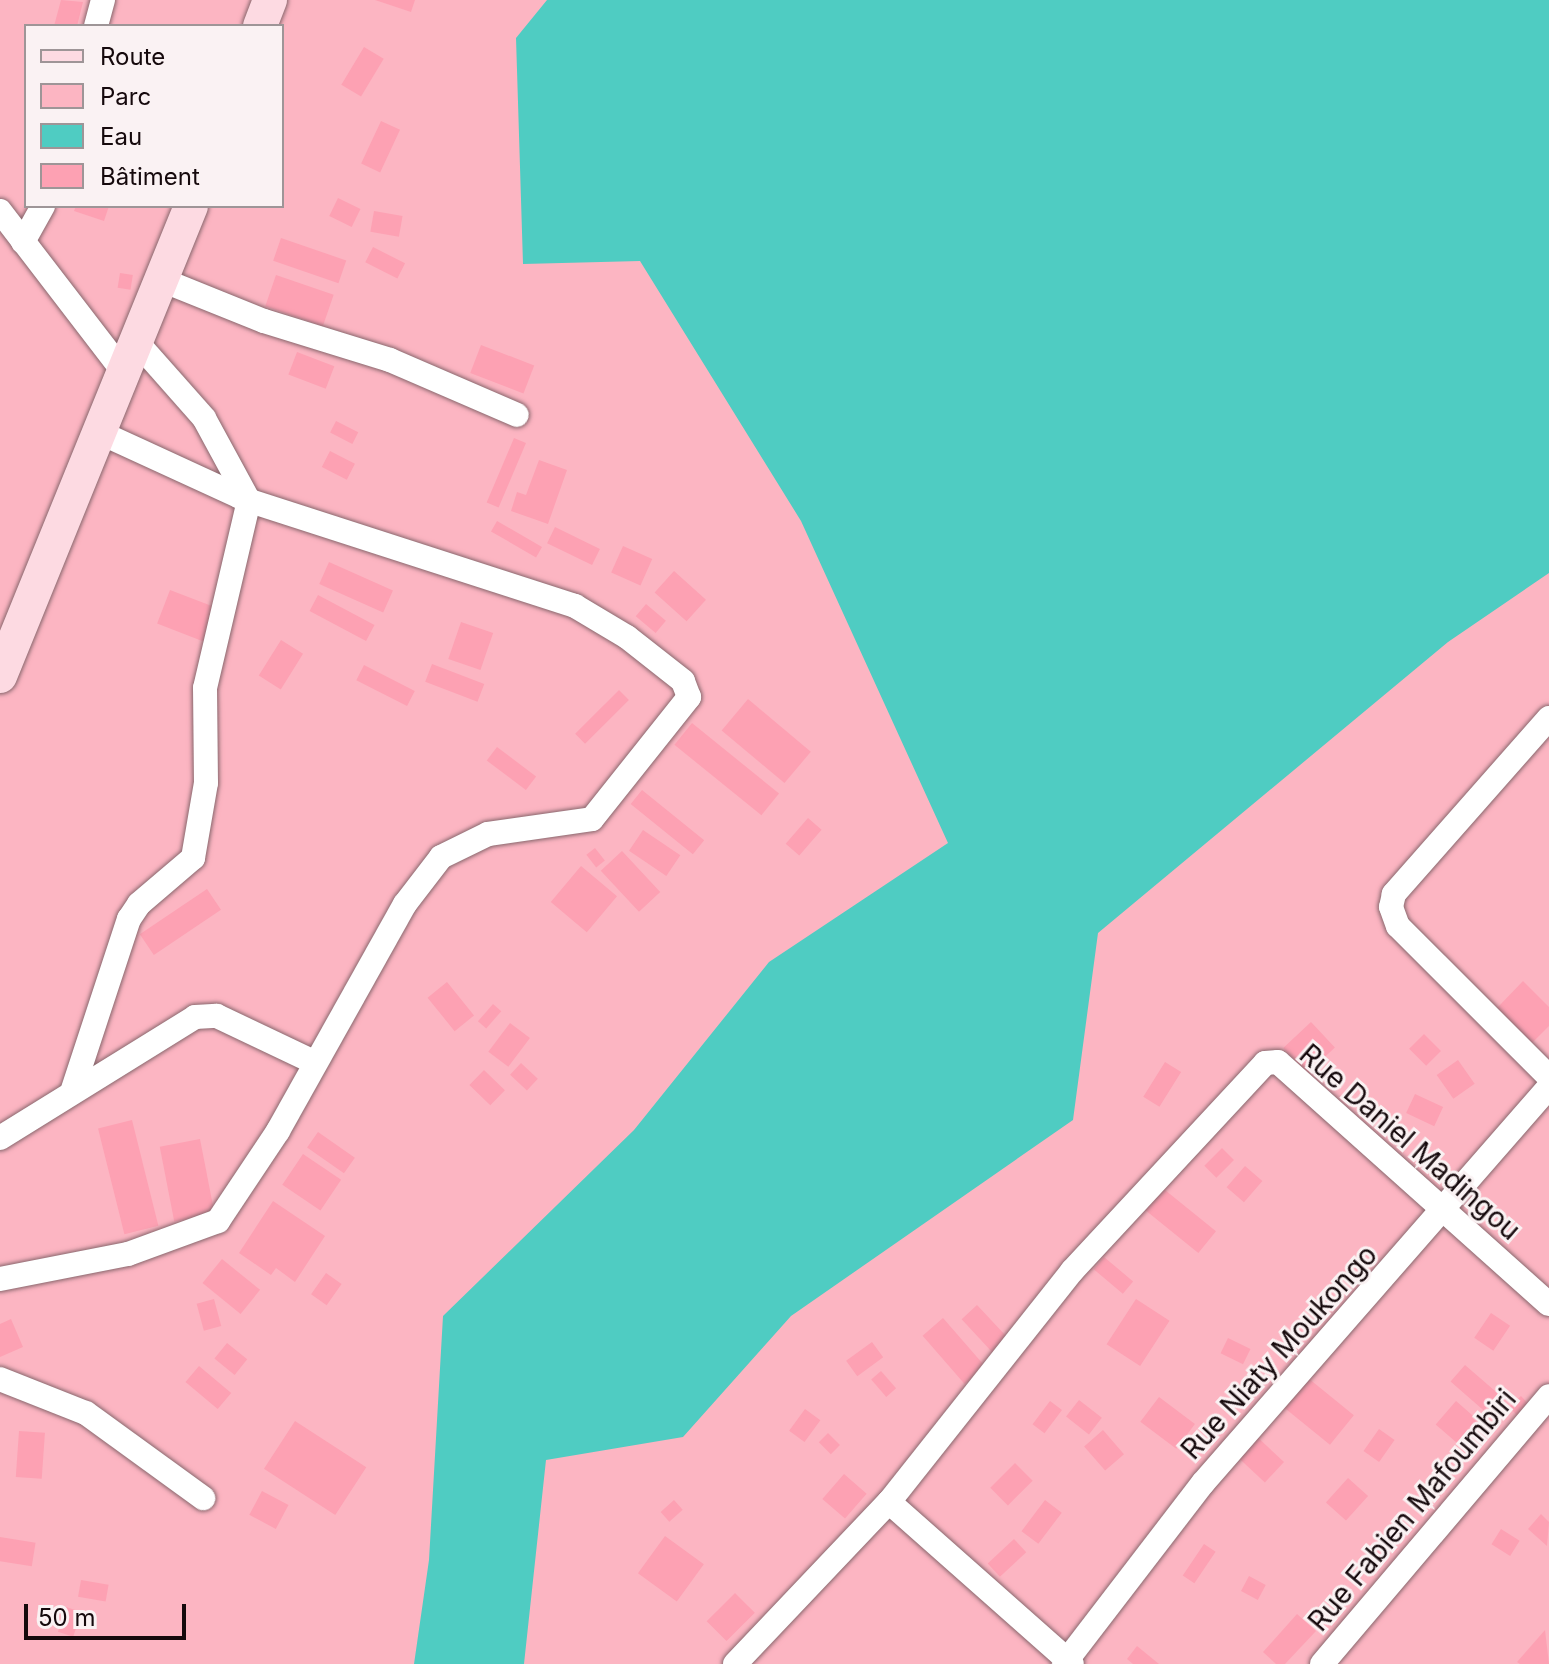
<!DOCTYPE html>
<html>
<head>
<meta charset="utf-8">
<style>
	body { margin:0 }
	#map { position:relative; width:1549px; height:1664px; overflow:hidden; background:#faf2f3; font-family:Inter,sans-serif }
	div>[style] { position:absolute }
	.green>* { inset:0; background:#fcb5c2 }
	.water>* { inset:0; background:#4fccc2 }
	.building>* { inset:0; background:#fda1b3; transform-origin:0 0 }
	.roads { filter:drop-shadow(0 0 2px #88676d) drop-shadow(0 0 2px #88676d) }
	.street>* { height:24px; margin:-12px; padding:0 12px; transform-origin:12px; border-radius:12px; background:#fff }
	.secondary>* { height:34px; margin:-17px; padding:0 17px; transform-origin:17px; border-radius:17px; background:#fddae2 }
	span { translate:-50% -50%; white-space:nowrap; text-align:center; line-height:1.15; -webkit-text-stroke:6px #faf2f3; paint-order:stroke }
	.street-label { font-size:28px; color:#15090c }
	.legend { position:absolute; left:24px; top:24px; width:260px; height:184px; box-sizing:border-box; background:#faf2f3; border:2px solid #9e9597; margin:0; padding:10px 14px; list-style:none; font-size:24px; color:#15090c }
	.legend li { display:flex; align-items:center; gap:16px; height:40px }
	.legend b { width:40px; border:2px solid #9e9597 }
	.scale { position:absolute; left:24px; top:1604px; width:162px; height:36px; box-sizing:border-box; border:4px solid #15090c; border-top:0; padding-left:10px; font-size:24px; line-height:28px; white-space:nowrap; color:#15090c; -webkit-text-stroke:6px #faf2f3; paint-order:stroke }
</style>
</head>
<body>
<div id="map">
	<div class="green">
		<i style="clip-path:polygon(evenodd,0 0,1549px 0,1549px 1664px,0 1664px,0 0,26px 26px,282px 26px,282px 206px,26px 206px,26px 26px)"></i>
	</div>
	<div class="water">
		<i style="clip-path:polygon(547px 0,1549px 0,1549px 573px,1448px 642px,1098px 933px,1073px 1120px,791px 1316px,683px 1437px,546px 1460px,524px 1664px,414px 1664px,429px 1560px,443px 1316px,634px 1130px,769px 962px,948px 843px,801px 521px,640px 261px,523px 264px,516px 38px)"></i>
	</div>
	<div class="building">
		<i style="clip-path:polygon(61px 0,83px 2px,77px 26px,54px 26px)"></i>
		<i style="clip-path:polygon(375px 0,415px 0,411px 12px)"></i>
		<i style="left:364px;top:47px;width:23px;height:44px;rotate:31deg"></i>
		<i style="left:381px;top:121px;width:21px;height:47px;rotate:25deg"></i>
		<i style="left:338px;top:198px;width:25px;height:20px;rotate:26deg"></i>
		<i style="clip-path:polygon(76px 206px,109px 206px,104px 221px,74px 211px)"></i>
		<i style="left:374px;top:211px;width:29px;height:21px;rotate:10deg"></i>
		<i style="left:281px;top:238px;width:69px;height:24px;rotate:19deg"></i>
		<i style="left:373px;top:247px;width:36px;height:17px;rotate:27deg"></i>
		<i style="left:120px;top:273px;width:13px;height:15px;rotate:9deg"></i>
		<i style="left:276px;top:275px;width:61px;height:33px;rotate:19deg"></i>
		<i style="left:481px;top:345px;width:57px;height:30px;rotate:21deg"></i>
		<i style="left:297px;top:352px;width:40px;height:24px;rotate:21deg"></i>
		<i style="left:336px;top:421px;width:25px;height:13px;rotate:27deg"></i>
		<i style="left:514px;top:438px;width:13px;height:70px;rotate:23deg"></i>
		<i style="left:330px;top:451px;width:28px;height:18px;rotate:27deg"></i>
		<i style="clip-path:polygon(539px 460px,567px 470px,548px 524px,511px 511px,517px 492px,526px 495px)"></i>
		<i style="left:497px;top:521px;width:52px;height:12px;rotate:30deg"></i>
		<i style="left:555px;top:527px;width:50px;height:18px;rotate:26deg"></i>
		<i style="left:623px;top:546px;width:32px;height:29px;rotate:24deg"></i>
		<i style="left:329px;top:562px;width:70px;height:24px;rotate:24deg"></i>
		<i style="left:674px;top:571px;width:43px;height:29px;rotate:42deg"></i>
		<i style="left:170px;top:590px;width:51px;height:36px;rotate:21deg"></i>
		<i style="left:318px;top:595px;width:64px;height:18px;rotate:28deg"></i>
		<i style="left:646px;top:604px;width:26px;height:16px;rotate:40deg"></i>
		<i style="left:461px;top:622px;width:34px;height:39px;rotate:19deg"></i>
		<i style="left:281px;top:640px;width:26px;height:42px;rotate:32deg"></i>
		<i style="left:432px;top:664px;width:56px;height:19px;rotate:21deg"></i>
		<i style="left:364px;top:665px;width:57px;height:17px;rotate:27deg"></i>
		<i style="left:619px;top:690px;width:14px;height:62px;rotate:45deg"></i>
		<i style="left:748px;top:699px;width:82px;height:41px;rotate:40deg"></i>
		<i style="left:692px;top:723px;width:112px;height:28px;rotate:39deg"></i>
		<i style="left:497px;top:747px;width:49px;height:17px;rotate:37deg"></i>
		<i style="left:642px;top:790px;width:80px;height:18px;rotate:39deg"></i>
		<i style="left:808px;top:818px;width:18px;height:34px;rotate:41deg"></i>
		<i style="left:643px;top:830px;width:45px;height:25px;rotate:34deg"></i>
		<i style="left:595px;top:848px;width:16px;height:11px;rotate:52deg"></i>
		<i style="left:622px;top:851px;width:56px;height:29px;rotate:47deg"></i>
		<i style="left:581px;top:866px;width:47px;height:47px;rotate:40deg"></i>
		<i style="left:207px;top:889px;width:25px;height:81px;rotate:56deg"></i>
		<i style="clip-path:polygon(1523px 981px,1549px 1007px,1549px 1026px,1532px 1043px,1497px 1008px)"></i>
		<i style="left:447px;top:982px;width:43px;height:25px;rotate:51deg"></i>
		<i style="left:493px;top:1004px;width:11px;height:23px;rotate:41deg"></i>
		<i style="left:1311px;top:1022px;width:35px;height:38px;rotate:47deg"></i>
		<i style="left:510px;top:1023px;width:25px;height:36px;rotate:37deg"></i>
		<i style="left:1424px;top:1034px;width:24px;height:21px;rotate:45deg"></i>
		<i style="left:1458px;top:1060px;width:29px;height:26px;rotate:55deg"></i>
		<i style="left:1165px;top:1062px;width:19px;height:41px;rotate:32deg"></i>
		<i style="left:521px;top:1063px;width:23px;height:16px;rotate:43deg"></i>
		<i style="left:484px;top:1070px;width:29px;height:21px;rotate:44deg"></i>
		<i style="left:1415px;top:1094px;width:31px;height:21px;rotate:25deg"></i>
		<i style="left:132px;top:1120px;width:109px;height:35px;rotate:76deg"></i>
		<i style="left:318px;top:1132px;width:45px;height:19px;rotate:35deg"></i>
		<i style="left:200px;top:1139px;width:76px;height:41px;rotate:79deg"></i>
		<i style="left:1222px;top:1148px;width:17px;height:25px;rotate:45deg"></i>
		<i style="left:303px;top:1154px;width:46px;height:37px;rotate:34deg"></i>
		<i style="left:1245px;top:1166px;width:23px;height:28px;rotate:41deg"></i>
		<i style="left:1160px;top:1186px;width:72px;height:28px;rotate:39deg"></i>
		<i style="clip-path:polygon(273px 1201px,325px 1236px,295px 1282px,276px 1268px,271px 1275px,239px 1253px)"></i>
		<i style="left:1104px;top:1257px;width:38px;height:16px;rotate:40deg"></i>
		<i style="left:222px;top:1259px;width:49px;height:31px;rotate:39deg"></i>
		<i style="left:326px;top:1273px;width:19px;height:26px;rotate:35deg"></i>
		<i style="left:214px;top:1299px;width:28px;height:18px;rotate:75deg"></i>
		<i style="left:1136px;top:1299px;width:40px;height:54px;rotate:33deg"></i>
		<i style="left:977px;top:1305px;width:47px;height:21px;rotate:47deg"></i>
		<i style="left:1491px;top:1313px;width:23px;height:30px;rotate:34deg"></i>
		<i style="left:943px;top:1318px;width:64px;height:27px;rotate:49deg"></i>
		<i style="clip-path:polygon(11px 1319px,23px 1347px,0 1357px,0 1324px)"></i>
		<i style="left:1228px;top:1338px;width:25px;height:17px;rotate:26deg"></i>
		<i style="left:872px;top:1342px;width:19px;height:32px;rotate:54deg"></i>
		<i style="left:227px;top:1343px;width:26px;height:20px;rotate:39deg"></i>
		<i style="left:1465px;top:1365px;width:44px;height:22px;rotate:41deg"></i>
		<i style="left:199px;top:1366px;width:42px;height:21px;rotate:40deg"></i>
		<i style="left:881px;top:1371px;width:23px;height:13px;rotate:49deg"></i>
		<i style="left:1308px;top:1378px;width:59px;height:38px;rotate:39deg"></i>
		<i style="left:1521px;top:1396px;width:13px;height:16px;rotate:48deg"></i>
		<i style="left:1159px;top:1397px;width:45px;height:31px;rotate:37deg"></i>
		<i style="left:1079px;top:1400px;width:29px;height:21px;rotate:38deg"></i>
		<i style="left:1050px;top:1401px;width:15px;height:29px;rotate:37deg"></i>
		<i style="left:1456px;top:1401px;width:33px;height:31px;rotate:41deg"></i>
		<i style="left:805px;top:1409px;width:19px;height:27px;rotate:36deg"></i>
		<i style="left:295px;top:1421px;width:85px;height:57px;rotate:33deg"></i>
		<i style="left:1379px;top:1429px;width:19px;height:27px;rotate:35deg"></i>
		<i style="left:1103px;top:1430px;width:32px;height:25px;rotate:49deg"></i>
		<i style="left:19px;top:1431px;width:26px;height:46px;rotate:4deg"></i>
		<i style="left:828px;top:1433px;width:17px;height:13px;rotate:45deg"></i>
		<i style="left:1254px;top:1434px;width:41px;height:28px;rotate:43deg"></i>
		<i style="left:1015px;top:1463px;width:25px;height:35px;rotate:45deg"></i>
		<i style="left:844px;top:1474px;width:30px;height:33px;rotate:41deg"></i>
		<i style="left:1348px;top:1478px;width:27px;height:33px;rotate:42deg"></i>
		<i style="left:262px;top:1491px;width:30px;height:27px;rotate:28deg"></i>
		<i style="left:674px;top:1500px;width:13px;height:18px;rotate:48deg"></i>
		<i style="left:1045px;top:1500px;width:21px;height:39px;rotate:37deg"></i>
		<i style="clip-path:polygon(1541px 1514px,1549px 1522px,1547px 1546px,1528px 1529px)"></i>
		<i style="left:1501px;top:1529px;width:22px;height:18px;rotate:32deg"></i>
		<i style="left:665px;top:1536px;width:48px;height:46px;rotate:36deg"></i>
		<i style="left:0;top:1537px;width:36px;height:24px;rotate:9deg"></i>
		<i style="left:1014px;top:1539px;width:18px;height:36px;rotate:47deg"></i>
		<i style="left:1204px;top:1544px;width:14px;height:38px;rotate:34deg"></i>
		<i style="left:1249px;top:1576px;width:19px;height:17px;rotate:28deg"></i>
		<i style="left:81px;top:1580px;width:28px;height:17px;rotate:10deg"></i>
		<i style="left:735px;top:1593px;width:28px;height:40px;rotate:45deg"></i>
		<i style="left:66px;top:1607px;width:16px;height:26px;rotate:18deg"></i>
		<i style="clip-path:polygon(1297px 1614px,1316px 1631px,1285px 1664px,1276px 1664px,1263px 1652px)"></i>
		<i style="clip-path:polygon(1545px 1630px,1549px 1664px,1520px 1664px,1517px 1662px)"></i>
		<i style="clip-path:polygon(1137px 1646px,1159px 1664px,1133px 1664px,1127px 1659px)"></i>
	</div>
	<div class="roads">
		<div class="street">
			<i style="left:96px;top:26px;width:27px;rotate:-75deg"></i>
			<i style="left:0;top:211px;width:200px;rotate:52.5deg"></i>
			<i style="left:23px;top:242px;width:41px;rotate:-60.9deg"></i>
			<i style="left:162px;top:280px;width:110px;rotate:21.9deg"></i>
			<i style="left:264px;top:321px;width:132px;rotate:17.2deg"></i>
			<i style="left:390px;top:360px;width:138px;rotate:23.4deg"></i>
			<i style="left:1549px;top:718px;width:235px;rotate:131.4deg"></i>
			<i style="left:1394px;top:894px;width:13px;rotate:103deg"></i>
			<i style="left:1391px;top:907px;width:20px;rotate:70deg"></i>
			<i style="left:1398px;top:926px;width:214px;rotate:45deg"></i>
			<i style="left:73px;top:1089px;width:179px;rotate:-71.8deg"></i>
			<i style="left:129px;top:919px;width:18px;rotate:-56deg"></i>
			<i style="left:139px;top:904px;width:71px;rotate:-40.4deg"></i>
			<i style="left:193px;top:858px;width:76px;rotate:-80.2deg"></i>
			<i style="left:206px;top:783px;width:95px;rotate:-90.6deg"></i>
			<i style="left:205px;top:688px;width:192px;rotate:-76.8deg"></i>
			<i style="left:249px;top:501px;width:94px;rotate:-118.5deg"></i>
			<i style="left:204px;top:418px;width:104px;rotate:-131.5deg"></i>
			<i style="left:0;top:1138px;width:229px;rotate:-31.8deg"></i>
			<i style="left:195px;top:1017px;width:22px;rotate:-3deg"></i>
			<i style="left:217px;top:1016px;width:107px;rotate:25.4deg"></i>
			<i style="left:0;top:1279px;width:130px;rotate:-11.1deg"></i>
			<i style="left:128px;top:1254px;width:96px;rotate:-20.1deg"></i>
			<i style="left:218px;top:1221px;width:108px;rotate:-56.3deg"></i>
			<i style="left:278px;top:1131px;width:260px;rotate:-60.8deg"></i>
			<i style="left:405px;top:904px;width:59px;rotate:-52.5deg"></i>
			<i style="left:441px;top:857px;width:52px;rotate:-26.1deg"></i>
			<i style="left:488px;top:834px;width:105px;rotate:-8.2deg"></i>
			<i style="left:592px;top:819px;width:156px;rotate:-51.5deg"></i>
			<i style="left:689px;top:697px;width:17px;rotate:-111deg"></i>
			<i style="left:683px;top:681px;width:71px;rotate:-141.8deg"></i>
			<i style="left:627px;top:637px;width:61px;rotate:-149.2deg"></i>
			<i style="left:575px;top:606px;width:342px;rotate:-162.1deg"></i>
			<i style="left:249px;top:501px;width:165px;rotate:-155.3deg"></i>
			<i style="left:0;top:1379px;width:92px;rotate:21.6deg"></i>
			<i style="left:86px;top:1413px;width:145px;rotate:36deg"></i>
			<i style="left:889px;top:1502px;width:244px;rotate:41.5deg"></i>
			<i style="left:735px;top:1664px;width:224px;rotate:-46.5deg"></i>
			<i style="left:889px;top:1502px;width:295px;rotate:-51.6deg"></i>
			<i style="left:1072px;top:1271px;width:284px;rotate:-47.1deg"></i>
			<i style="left:1265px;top:1063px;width:13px;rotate:-4deg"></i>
			<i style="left:1278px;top:1062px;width:363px;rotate:41.8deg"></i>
			<i style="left:1064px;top:1664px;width:228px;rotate:-52.5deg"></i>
			<i style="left:1203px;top:1483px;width:526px;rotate:-48.86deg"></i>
			<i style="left:1322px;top:1664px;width:351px;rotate:-49.7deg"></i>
		</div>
		<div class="secondary">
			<i style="left:260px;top:26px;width:28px;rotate:-69deg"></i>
			<i style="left:0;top:676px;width:507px;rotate:-67.88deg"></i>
		</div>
	</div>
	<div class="street-label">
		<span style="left:1410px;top:1142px;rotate:41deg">Rue Daniel Madingou</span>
		<span style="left:1279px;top:1352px;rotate:-48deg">Rue Niaty Moukongo</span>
		<span style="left:1412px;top:1510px;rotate:-50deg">Rue Fabien Mafoumbiri</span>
	</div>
	<ul class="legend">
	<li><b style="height:10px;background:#fddae2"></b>Route</li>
	<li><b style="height:22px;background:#fcb5c2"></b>Parc</li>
	<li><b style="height:22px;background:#4fccc2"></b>Eau</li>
	<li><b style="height:22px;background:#fda1b3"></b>Bâtiment</li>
	</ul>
	<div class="scale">50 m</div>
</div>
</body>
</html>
